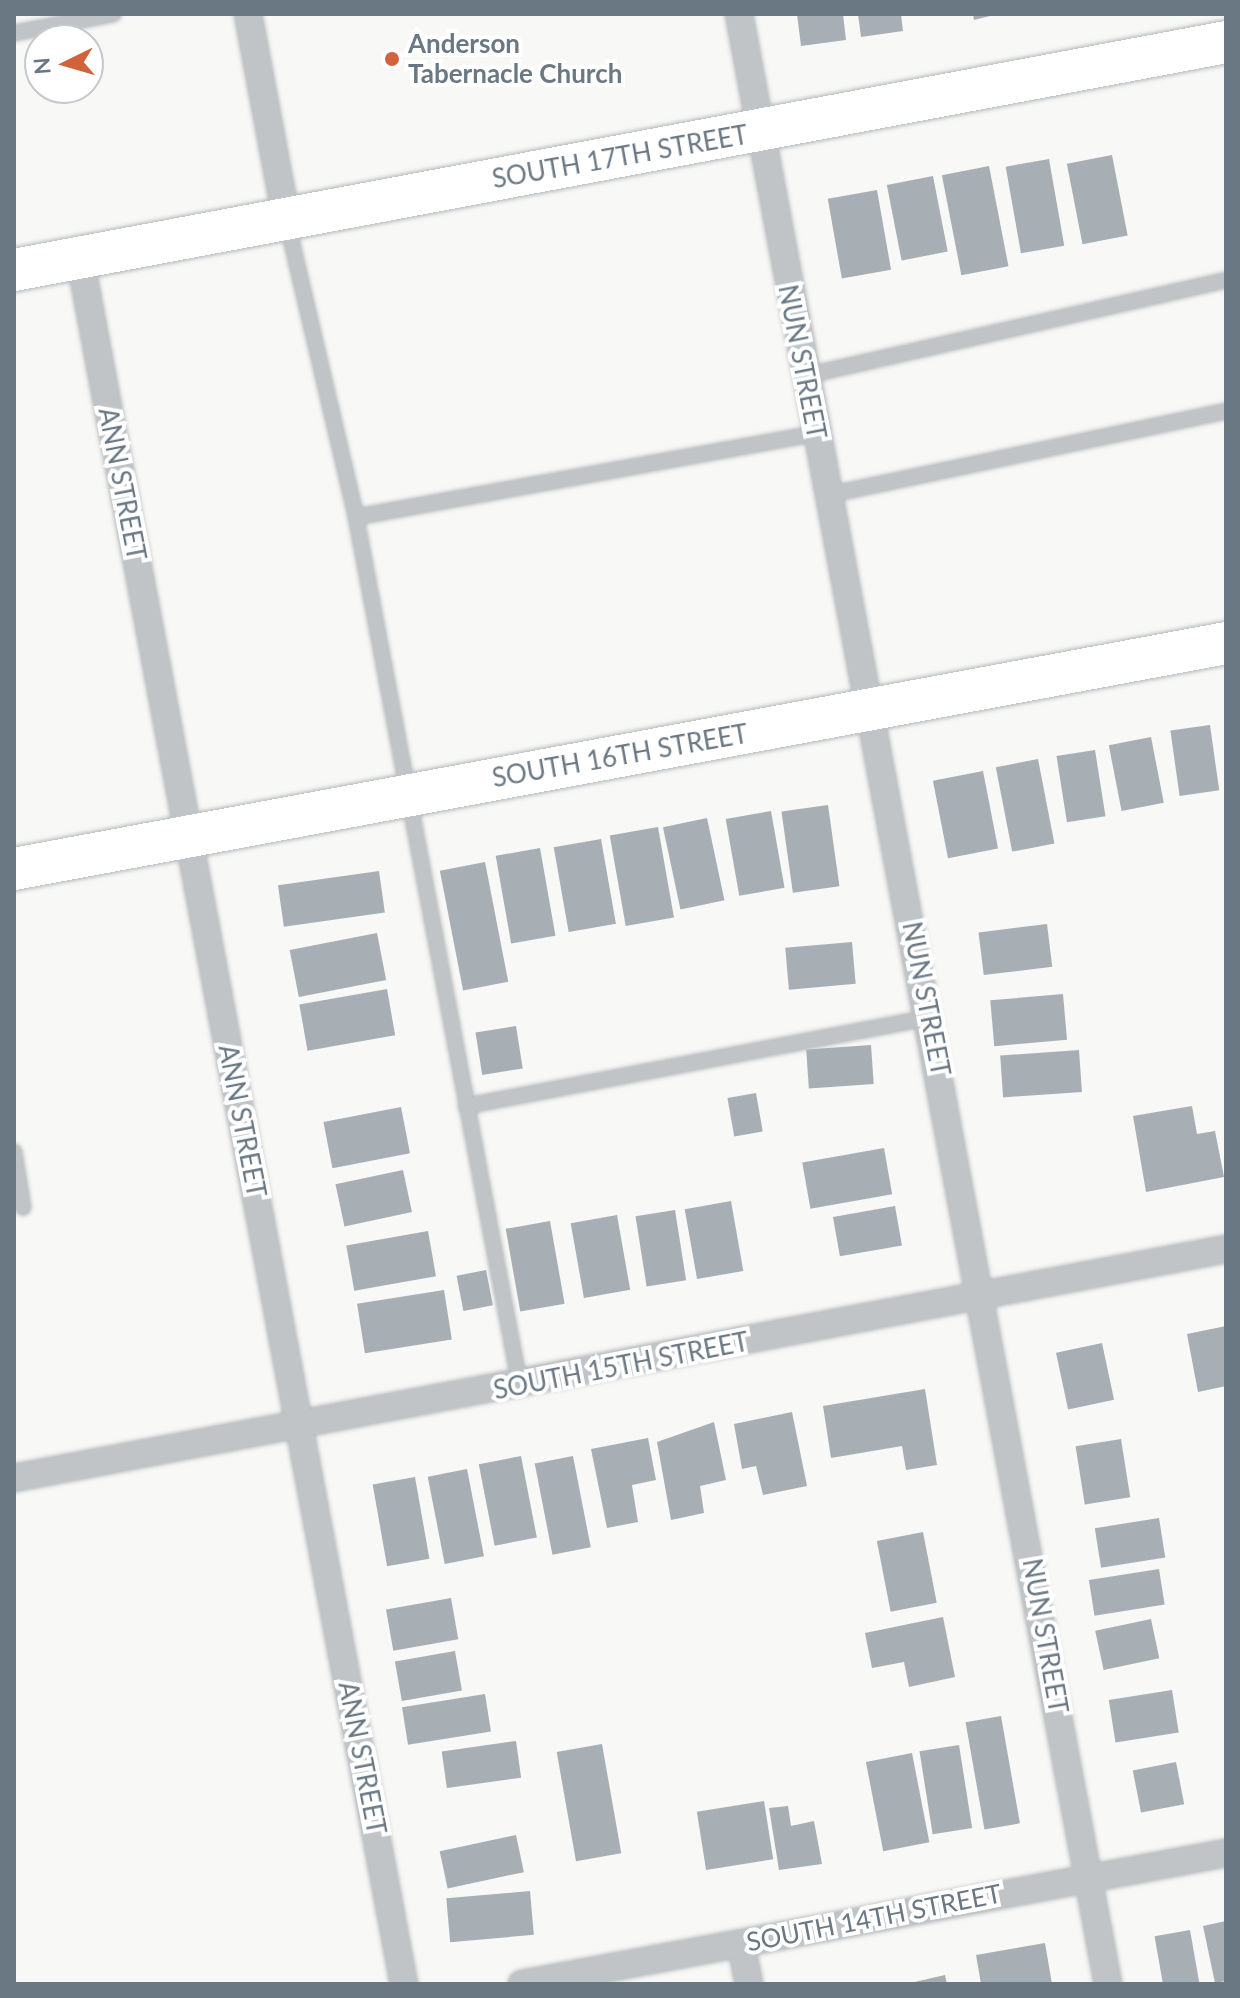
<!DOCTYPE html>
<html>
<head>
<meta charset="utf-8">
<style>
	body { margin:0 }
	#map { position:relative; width:1240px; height:1998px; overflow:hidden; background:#f8f8f6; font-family:Lato,sans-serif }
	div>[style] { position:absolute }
	.building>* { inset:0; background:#a8afb4; transform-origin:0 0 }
	.roads { filter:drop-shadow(0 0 2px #b4b8bb) drop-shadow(0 0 2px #b4b8bb) }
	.lane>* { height:14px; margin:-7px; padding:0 7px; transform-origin:7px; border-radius:7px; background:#c0c4c7 }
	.street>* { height:26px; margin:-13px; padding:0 13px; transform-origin:13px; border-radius:13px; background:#c0c4c7 }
	.primary>* { height:42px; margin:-21px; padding:0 21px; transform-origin:21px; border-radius:21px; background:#fff }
	.dots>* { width:22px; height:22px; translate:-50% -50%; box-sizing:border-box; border:4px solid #fff; border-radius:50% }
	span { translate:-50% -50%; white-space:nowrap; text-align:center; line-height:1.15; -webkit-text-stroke:8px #fff; paint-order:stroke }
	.poi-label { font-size:26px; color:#6a7884; font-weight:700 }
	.left { translate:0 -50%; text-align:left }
	.street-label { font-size:26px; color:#6a7884 }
	.frame { position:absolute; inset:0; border:16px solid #6a7884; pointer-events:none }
	.north { position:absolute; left:24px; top:24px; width:80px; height:80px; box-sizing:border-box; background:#fff; border:2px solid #c3c9ce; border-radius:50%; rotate:265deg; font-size:22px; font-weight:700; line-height:32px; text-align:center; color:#6a7884 }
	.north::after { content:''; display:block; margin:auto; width:28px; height:36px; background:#d2623c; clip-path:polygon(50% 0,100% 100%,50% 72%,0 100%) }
</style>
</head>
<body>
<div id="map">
	<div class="building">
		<i style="clip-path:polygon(797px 14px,843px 14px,846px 40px,801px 46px)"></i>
		<i style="clip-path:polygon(858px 14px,901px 14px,903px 31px,861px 37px)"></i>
		<i style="clip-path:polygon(973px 14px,994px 14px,994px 15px,974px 20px)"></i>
		<i style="left:1112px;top:155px;width:82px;height:46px;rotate:79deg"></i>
		<i style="left:1049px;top:159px;width:88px;height:44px;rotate:80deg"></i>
		<i style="left:989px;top:166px;width:102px;height:48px;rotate:79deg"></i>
		<i style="left:933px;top:176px;width:77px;height:47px;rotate:79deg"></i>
		<i style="left:877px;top:190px;width:81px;height:50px;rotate:80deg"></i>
		<i style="left:1210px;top:725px;width:66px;height:40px;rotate:82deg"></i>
		<i style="left:1151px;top:737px;width:67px;height:43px;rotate:79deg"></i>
		<i style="left:1095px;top:750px;width:67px;height:39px;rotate:81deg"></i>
		<i style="left:1038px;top:759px;width:86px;height:43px;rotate:79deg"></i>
		<i style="left:983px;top:771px;width:79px;height:51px;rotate:79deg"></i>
		<i style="left:828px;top:805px;width:82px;height:47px;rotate:82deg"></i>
		<i style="left:771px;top:811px;width:78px;height:46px;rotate:80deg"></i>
		<i style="left:707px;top:818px;width:84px;height:45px;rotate:78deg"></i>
		<i style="left:658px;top:827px;width:92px;height:49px;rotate:80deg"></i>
		<i style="left:601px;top:839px;width:86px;height:48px;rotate:80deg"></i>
		<i style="left:540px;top:848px;width:89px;height:45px;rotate:80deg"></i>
		<i style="left:485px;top:862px;width:122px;height:46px;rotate:79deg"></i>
		<i style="left:379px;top:871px;width:42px;height:102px;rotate:82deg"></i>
		<i style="left:1047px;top:924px;width:43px;height:69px;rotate:83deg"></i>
		<i style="left:377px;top:933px;width:48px;height:89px;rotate:79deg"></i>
		<i style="left:852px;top:942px;width:42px;height:67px;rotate:85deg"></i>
		<i style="left:387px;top:989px;width:47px;height:89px;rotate:80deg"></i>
		<i style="left:1063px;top:994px;width:46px;height:73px;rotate:85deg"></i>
		<i style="left:516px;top:1026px;width:43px;height:41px;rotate:81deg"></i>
		<i style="left:871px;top:1045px;width:39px;height:65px;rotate:86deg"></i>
		<i style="left:1079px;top:1050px;width:42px;height:79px;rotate:86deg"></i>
		<i style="left:756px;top:1093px;width:39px;height:29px;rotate:80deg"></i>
		<i style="clip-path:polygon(1192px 1106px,1197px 1134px,1215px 1131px,1224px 1177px,1146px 1192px,1133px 1116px)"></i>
		<i style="left:401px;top:1107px;width:47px;height:79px;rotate:79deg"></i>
		<i style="left:884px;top:1148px;width:47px;height:83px;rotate:80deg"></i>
		<i style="left:403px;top:1170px;width:43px;height:69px;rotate:78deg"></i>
		<i style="left:731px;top:1201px;width:71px;height:47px;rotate:80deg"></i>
		<i style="left:895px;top:1206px;width:40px;height:63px;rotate:80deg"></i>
		<i style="left:675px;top:1210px;width:71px;height:40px;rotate:81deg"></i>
		<i style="left:617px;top:1215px;width:76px;height:47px;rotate:80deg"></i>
		<i style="left:550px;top:1221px;width:84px;height:45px;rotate:80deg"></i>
		<i style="left:428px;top:1231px;width:46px;height:83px;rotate:80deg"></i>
		<i style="left:486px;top:1270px;width:36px;height:30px;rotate:79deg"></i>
		<i style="left:444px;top:1290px;width:50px;height:88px;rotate:81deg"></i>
		<i style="clip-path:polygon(1226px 1326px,1226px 1386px,1198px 1392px,1187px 1334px)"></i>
		<i style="left:1102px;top:1343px;width:58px;height:47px;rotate:78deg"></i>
		<i style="clip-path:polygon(925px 1389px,937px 1465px,906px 1470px,902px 1446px,831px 1458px,823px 1406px)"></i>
		<i style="clip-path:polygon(792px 1412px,807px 1486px,763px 1495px,756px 1466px,742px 1469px,734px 1424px)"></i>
		<i style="clip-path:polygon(714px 1422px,726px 1480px,700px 1486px,704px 1513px,671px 1520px,657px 1442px)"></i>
		<i style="clip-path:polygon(648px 1438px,656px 1480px,632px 1485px,638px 1522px,607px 1528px,591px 1449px)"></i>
		<i style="left:1121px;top:1439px;width:59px;height:46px;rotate:81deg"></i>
		<i style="left:521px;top:1456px;width:83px;height:43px;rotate:79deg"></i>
		<i style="left:573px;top:1456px;width:93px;height:39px;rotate:79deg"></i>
		<i style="left:467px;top:1469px;width:89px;height:40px;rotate:79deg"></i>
		<i style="left:415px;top:1477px;width:83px;height:43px;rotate:80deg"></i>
		<i style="left:1159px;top:1518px;width:40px;height:65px;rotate:81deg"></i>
		<i style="left:923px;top:1532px;width:72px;height:47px;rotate:79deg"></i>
		<i style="left:1159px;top:1569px;width:36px;height:71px;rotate:81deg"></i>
		<i style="left:451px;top:1598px;width:42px;height:66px;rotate:80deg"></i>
		<i style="clip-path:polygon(943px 1617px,955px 1677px,909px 1687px,904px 1662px,872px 1668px,865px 1633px)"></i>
		<i style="left:1151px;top:1619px;width:40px;height:57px;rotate:78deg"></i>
		<i style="left:455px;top:1651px;width:40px;height:61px;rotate:80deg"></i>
		<i style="left:1172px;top:1690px;width:43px;height:64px;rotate:81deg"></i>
		<i style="left:485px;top:1694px;width:38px;height:84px;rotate:81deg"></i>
		<i style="left:1001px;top:1716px;width:109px;height:36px;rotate:80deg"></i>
		<i style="left:516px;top:1741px;width:37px;height:75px;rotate:82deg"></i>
		<i style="left:602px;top:1744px;width:111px;height:46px;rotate:80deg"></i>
		<i style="left:959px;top:1745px;width:84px;height:40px;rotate:81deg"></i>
		<i style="left:912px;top:1753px;width:91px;height:47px;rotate:79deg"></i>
		<i style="left:1176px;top:1762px;width:43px;height:44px;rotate:79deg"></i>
		<i style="left:764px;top:1801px;width:59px;height:68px;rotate:81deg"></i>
		<i style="clip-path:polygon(788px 1806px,791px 1826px,814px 1821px,822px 1864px,779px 1870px,769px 1808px)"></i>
		<i style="left:516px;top:1835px;width:38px;height:78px;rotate:78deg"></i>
		<i style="left:530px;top:1891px;width:44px;height:84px;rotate:85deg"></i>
		<i style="clip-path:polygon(1226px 1921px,1226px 1981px,1215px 1983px,1203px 1926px)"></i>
		<i style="left:1190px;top:1930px;width:55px;height:36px;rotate:80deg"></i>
		<i style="clip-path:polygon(1045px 1943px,1052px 1984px,981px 1984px,976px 1955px)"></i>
		<i style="clip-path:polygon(945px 1975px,947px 1984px,910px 1984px,910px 1983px)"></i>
	</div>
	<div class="roads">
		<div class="lane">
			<i style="left:14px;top:33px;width:101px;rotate:-10.9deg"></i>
			<i style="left:287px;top:222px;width:303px;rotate:76.8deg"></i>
			<i style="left:356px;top:517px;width:884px;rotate:79.31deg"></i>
			<i style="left:804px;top:376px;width:433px;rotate:-12.8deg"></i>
			<i style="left:828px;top:495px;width:407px;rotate:-11.9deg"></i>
			<i style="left:356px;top:517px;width:468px;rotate:-10.3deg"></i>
			<i style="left:466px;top:1106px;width:471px;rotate:-10.8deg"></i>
			<i style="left:14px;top:1152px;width:56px;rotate:80.7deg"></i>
		</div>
		<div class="street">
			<i style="left:248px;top:14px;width:207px;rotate:79.4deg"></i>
			<i style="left:739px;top:14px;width:2004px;rotate:79.39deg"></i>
			<i style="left:80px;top:258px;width:1756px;rotate:79.37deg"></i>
			<i style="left:14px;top:1478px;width:1233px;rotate:-10.7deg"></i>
			<i style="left:741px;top:1944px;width:41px;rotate:78.7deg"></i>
			<i style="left:522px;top:1984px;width:716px;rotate:-10.54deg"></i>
		</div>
		<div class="primary">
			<i style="left:14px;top:270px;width:1233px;rotate:-10.65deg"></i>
			<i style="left:14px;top:869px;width:1233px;rotate:-10.56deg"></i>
		</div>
	</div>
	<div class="dots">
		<i style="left:392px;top:59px;background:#d2623c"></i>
	</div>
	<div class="poi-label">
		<span class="left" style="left:408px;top:59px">Anderson<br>Tabernacle Church</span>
	</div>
	<div class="street-label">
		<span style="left:620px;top:157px;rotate:-10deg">SOUTH 17TH STREET</span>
		<span style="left:802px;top:362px;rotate:79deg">NUN STREET</span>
		<span style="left:122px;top:484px;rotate:79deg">ANN STREET</span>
		<span style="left:620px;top:756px;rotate:-10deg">SOUTH 16TH STREET</span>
		<span style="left:926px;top:999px;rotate:79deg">NUN STREET</span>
		<span style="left:242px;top:1121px;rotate:79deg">ANN STREET</span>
		<span style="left:621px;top:1366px;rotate:-11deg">SOUTH 15TH STREET</span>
		<span style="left:1045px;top:1636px;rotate:80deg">NUN STREET</span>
		<span style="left:362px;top:1758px;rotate:79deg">ANN STREET</span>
		<span style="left:874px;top:1918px;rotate:-11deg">SOUTH 14TH STREET</span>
	</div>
	<div class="frame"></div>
	<div class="north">N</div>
</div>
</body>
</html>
